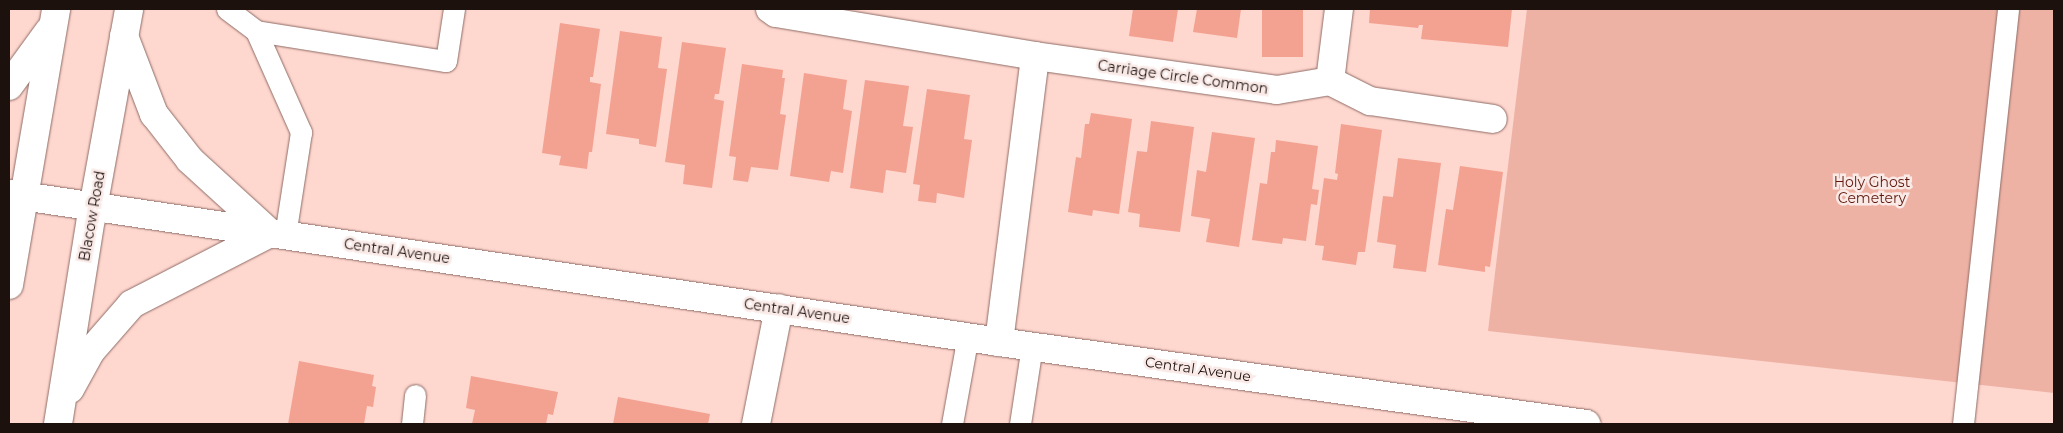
<!DOCTYPE html>
<html>
<head>
<meta charset="utf-8">
<style>
	body { margin:0 }
	#map { position:relative; width:2063px; height:433px; overflow:hidden; background:#fed7cf; font-family:Montserrat,sans-serif }
	div>[style] { position:absolute }
	.green>* { inset:0; background:#eeb2a5 }
	.building>* { inset:0; background:#f3a191; transform-origin:0 0 }
	.roads { filter:drop-shadow(0 0 1px #8e6c65) drop-shadow(0 0 1px #8e6c65) }
	.lane>* { height:21px; margin:-10.5px; padding:0 10.5px; transform-origin:10.5px; border-radius:10.5px; background:#fff }
	.street>* { height:28px; margin:-14px; padding:0 14px; transform-origin:14px; border-radius:14px; background:#fff }
	.secondary>* { height:28px; margin:-14px; padding:0 14px; transform-origin:14px; border-radius:14px; background:#fff }
	span { translate:-50% -50%; white-space:nowrap; text-align:center; line-height:1.15; -webkit-text-stroke:5px #faeae7; paint-order:stroke }
	.street-label { font-size:14px; color:#1d110e }
	.park-label { font-size:14px; color:#60180d }
	.frame { position:absolute; inset:0; border:10px solid #1d110e; pointer-events:none }
</style>
</head>
<body>
<div id="map">
	<div class="green">
		<i style="clip-path:polygon(1527px 9px,2054px 9px,2054px 393px,1488px 331px)"></i>
	</div>
	<div class="building">
		<i style="clip-path:polygon(1133px 9px,1178px 9px,1173px 42px,1129px 36px)"></i>
		<i style="clip-path:polygon(1197px 9px,1241px 9px,1237px 38px,1193px 32px)"></i>
		<i style="left:1262px;top:9px;width:41px;height:48px"></i>
		<i style="clip-path:polygon(1370px 9px,1512px 9px,1508px 47px,1421px 39px,1423px 25px,1419px 25px,1418px 28px,1369px 23px)"></i>
		<i style="clip-path:polygon(560px 23px,600px 29px,593px 77px,590px 77px,590px 82px,601px 84px,592px 152px,589px 152px,587px 169px,559px 165px,561px 156px,542px 153px)"></i>
		<i style="clip-path:polygon(620px 31px,662px 37px,658px 68px,667px 69px,656px 147px,639px 144px,639px 139px,606px 134px)"></i>
		<i style="clip-path:polygon(682px 42px,726px 48px,719px 94px,715px 94px,714px 99px,724px 101px,712px 188px,683px 184px,685px 165px,665px 162px)"></i>
		<i style="clip-path:polygon(742px 64px,783px 70px,782px 78px,785px 78px,780px 114px,786px 115px,778px 170px,751px 167px,748px 182px,733px 180px,736px 157px,729px 156px)"></i>
		<i style="clip-path:polygon(804px 73px,847px 80px,843px 109px,852px 111px,843px 173px,831px 171px,829px 182px,790px 176px)"></i>
		<i style="clip-path:polygon(865px 80px,909px 86px,903px 126px,913px 127px,906px 173px,886px 170px,883px 193px,850px 188px)"></i>
		<i style="clip-path:polygon(927px 89px,970px 95px,964px 139px,972px 140px,964px 198px,937px 193px,936px 203px,918px 201px,920px 185px,913px 184px)"></i>
		<i style="clip-path:polygon(1091px 113px,1132px 119px,1119px 214px,1093px 210px,1092px 216px,1068px 212px,1076px 157px,1081px 158px,1085px 124px,1089px 124px)"></i>
		<i style="clip-path:polygon(1151px 121px,1194px 127px,1180px 232px,1139px 227px,1140px 214px,1128px 212px,1137px 151px,1147px 152px)"></i>
		<i style="clip-path:polygon(1341px 124px,1382px 130px,1365px 252px,1358px 252px,1356px 265px,1322px 260px,1324px 246px,1315px 245px,1324px 178px,1337px 180px,1338px 174px,1335px 173px)"></i>
		<i style="clip-path:polygon(1212px 132px,1255px 138px,1239px 247px,1206px 242px,1210px 219px,1191px 216px,1197px 170px,1206px 172px)"></i>
		<i style="clip-path:polygon(1276px 140px,1318px 146px,1312px 189px,1319px 190px,1317px 205px,1311px 204px,1306px 241px,1283px 238px,1282px 244px,1252px 240px,1260px 183px,1267px 184px,1271px 152px,1275px 152px)"></i>
		<i style="clip-path:polygon(1398px 158px,1441px 163px,1426px 272px,1393px 268px,1396px 245px,1377px 242px,1383px 196px,1393px 197px)"></i>
		<i style="clip-path:polygon(1460px 166px,1503px 172px,1490px 267px,1485px 266px,1485px 272px,1438px 265px,1446px 209px,1453px 210px)"></i>
		<i style="clip-path:polygon(299px 361px,374px 375px,372px 386px,376px 387px,373px 407px,367px 406px,364px 424px,288px 424px)"></i>
		<i style="clip-path:polygon(471px 376px,558px 392px,553px 415px,548px 414px,546px 424px,472px 424px,475px 410px,466px 408px)"></i>
		<i style="clip-path:polygon(618px 397px,710px 414px,708px 424px,613px 424px)"></i>
	</div>
	<div class="roads">
		<div class="lane">
			<i style="left:227px;top:9px;width:36px;rotate:37deg"></i>
			<i style="left:256px;top:31px;width:111px;rotate:66deg"></i>
			<i style="left:301px;top:132px;width:104px;rotate:98.8deg"></i>
			<i style="left:256px;top:31px;width:192px;rotate:9deg"></i>
			<i style="left:446px;top:61px;width:53px;rotate:-81.3deg"></i>
			<i style="left:412px;top:424px;width:29px;rotate:-84deg"></i>
			<i style="left:952px;top:424px;width:90px;rotate:-79.8deg"></i>
			<i style="left:1020px;top:424px;width:79px;rotate:-81.3deg"></i>
			<i style="left:1963px;top:424px;width:417px;rotate:-83.8deg"></i>
		</div>
		<div class="street">
			<i style="left:770px;top:9px;width:7px;rotate:34deg"></i>
			<i style="left:776px;top:13px;width:263px;rotate:9.4deg"></i>
			<i style="left:1035px;top:56px;width:244px;rotate:8deg"></i>
			<i style="left:1277px;top:90px;width:54px;rotate:-9.6deg"></i>
			<i style="left:1330px;top:81px;width:45px;rotate:26.6deg"></i>
			<i style="left:1370px;top:101px;width:124px;rotate:8.3deg"></i>
			<i style="left:1330px;top:81px;width:73px;rotate:-82.9deg"></i>
			<i style="left:999px;top:342px;width:288px;rotate:-82.8deg"></i>
			<i style="left:756px;top:424px;width:118px;rotate:-78.8deg"></i>
		</div>
		<div class="secondary">
			<i style="left:124px;top:36px;width:84px;rotate:69deg"></i>
			<i style="left:154px;top:114px;width:58px;rotate:52deg"></i>
			<i style="left:190px;top:160px;width:108px;rotate:42.4deg"></i>
			<i style="left:9px;top:86px;width:68px;rotate:-54deg"></i>
			<i style="left:9px;top:194px;width:1001px;rotate:8.5deg"></i>
			<i style="left:999px;top:342px;width:593px;rotate:7.95deg"></i>
			<i style="left:9px;top:285px;width:280px;rotate:-80.3deg"></i>
			<i style="left:70px;top:389px;width:43px;rotate:-61.1deg"></i>
			<i style="left:91px;top:351px;width:62px;rotate:-48.9deg"></i>
			<i style="left:132px;top:304px;width:155px;rotate:-27.2deg"></i>
			<i style="left:58px;top:424px;width:208px;rotate:-80.9deg"></i>
			<i style="left:91px;top:219px;width:213px;rotate:-79.7deg"></i>
		</div>
	</div>
	<div class="street-label">
		<span style="left:1183px;top:77px;rotate:8deg">Carriage Circle Common</span>
		<span style="left:92px;top:216px;rotate:-80deg">Blacow Road</span>
		<span style="left:397px;top:251px;rotate:8deg">Central Avenue</span>
		<span style="left:797px;top:311px;rotate:8deg">Central Avenue</span>
		<span style="left:1198px;top:369px;rotate:8deg">Central Avenue</span>
	</div>
	<div class="park-label">
		<span style="left:1872px;top:190px">Holy Ghost<br>Cemetery</span>
	</div>
	<div class="frame"></div>
</div>
</body>
</html>
